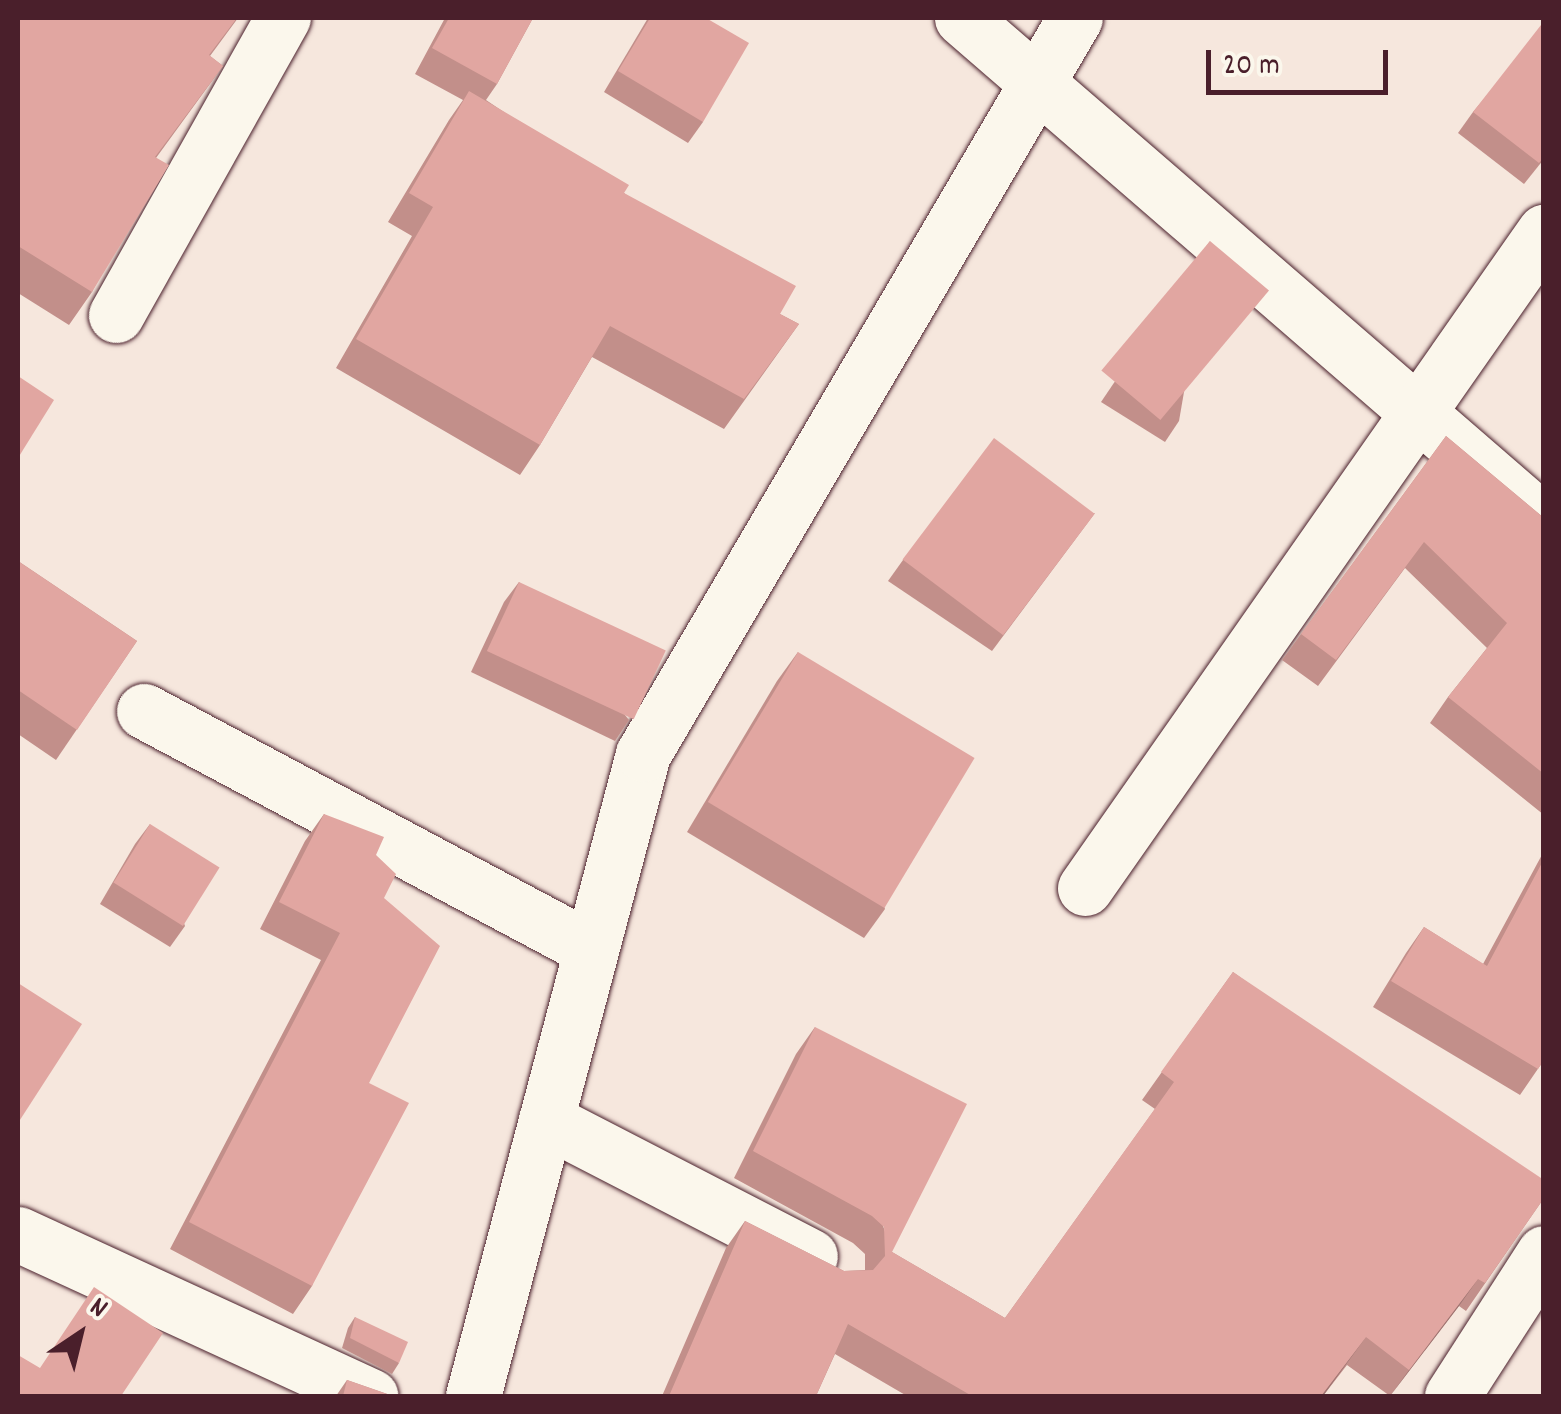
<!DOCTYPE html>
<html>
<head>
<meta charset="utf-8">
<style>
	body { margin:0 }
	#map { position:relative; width:1561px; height:1414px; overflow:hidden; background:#f6e7dd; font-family:Dekko,sans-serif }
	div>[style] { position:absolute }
	.roads { filter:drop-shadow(0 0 2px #4a1f2b) drop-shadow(0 0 2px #4a1f2b) }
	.minor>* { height:55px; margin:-27.5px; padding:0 27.5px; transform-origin:27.5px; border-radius:27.5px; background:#fbf7ec }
	.wall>* { inset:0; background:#c28f8a }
	.shaded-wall>* { inset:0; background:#9e7471 }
	.building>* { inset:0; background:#e1a6a1; transform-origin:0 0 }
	span { translate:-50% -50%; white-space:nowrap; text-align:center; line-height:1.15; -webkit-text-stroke:10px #fbf7ec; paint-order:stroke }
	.frame { position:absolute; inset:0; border:20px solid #4a1f2b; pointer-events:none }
	.north { position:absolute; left:30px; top:1284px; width:100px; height:100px; -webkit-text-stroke:8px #fbf7ec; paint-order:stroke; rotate:35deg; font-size:28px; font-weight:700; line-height:40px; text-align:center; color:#4a1f2b }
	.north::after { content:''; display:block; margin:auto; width:35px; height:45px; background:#4a1f2b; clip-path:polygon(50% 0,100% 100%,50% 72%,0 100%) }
	.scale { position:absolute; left:1206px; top:50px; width:182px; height:45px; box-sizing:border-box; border:5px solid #4a1f2b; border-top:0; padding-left:12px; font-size:30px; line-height:35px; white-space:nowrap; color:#4a1f2b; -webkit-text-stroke:8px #fbf7ec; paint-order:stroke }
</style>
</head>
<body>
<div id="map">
	<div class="roads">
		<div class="minor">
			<i style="left:962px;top:18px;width:770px;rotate:40.89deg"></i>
			<i style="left:116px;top:315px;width:341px;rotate:-60.7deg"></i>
			<i style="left:144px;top:711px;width:506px;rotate:28.03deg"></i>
			<i style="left:1085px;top:888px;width:801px;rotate:-55.02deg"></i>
			<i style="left:546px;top:1120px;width:297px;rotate:27.3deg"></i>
			<i style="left:18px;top:1234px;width:388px;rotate:24.7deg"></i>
			<i style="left:473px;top:1396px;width:664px;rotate:-75.17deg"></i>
			<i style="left:643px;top:754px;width:853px;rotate:-59.59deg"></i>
			<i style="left:1452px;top:1396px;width:170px;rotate:-57.2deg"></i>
		</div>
	</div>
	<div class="wall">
		<i style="clip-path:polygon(18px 18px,238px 18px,210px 56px,223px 66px,156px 158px,92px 292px,69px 325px,18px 293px)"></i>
		<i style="clip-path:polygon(445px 18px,533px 18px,497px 84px,486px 100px,624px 193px,780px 314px,799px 324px,724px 429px,592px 357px,540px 445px,520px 475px,336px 368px,412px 236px,388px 222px,449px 120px,463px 100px,415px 74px)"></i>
		<i style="clip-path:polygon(648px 18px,706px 18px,703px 122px,688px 143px,604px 92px)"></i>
		<i style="clip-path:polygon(1544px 27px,1544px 159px,1524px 184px,1458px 133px,1473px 112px)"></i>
		<i style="clip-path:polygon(1210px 241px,1179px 421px,1165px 442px,1101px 402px)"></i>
		<i style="clip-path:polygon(1446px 436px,1544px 518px,1544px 815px,1430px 723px,1448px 697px,1487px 648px,1405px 568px,1318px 686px,1282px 660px)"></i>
		<i style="clip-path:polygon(1095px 513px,992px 651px,888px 581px,903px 560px)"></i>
		<i style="clip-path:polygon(18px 561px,137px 641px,56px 760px,18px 734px)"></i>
		<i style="clip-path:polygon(519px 582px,629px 720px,615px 741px,471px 672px,504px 602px)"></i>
		<i style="clip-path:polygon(798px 652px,885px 909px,864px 938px,687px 832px,777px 681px)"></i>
		<i style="clip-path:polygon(324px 814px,376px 855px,384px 898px,369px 1083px,312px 1286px,293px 1314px,170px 1249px,321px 960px,260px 929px,305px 841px)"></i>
		<i style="clip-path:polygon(150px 824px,185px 926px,170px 947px,100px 904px,135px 844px)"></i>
		<i style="clip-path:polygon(1544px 851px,1544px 1060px,1520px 1095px,1373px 1007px,1406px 953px,1424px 927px,1483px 964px)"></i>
		<i style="clip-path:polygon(1233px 972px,1544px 1198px,1466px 1311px,1459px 1306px,1390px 1396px,1347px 1365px,1323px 1396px,907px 1396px,835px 1354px,816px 1396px,662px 1396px,726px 1248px,745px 1221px,844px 1271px,865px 1270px,865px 1254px,853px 1243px,734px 1178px,796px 1054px,815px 1027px,892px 1252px,1005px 1318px,1155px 1109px,1142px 1100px)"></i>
		<i style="clip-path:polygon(355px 1317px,399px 1363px,392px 1374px,342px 1348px,348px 1328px)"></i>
		<i style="clip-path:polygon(347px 1380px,393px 1396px,336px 1396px)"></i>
	</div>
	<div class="shaded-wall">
		<i style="clip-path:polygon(1478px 1279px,1459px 1306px,1390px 1396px,1409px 1370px)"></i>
		<i style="clip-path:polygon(1366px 1337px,1323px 1396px,1321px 1396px)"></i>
	</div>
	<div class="building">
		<i style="clip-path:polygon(18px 18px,237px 18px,209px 55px,223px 66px,155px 157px,169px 165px,92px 292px,18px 246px)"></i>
		<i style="clip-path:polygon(449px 18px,533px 18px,497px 84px,432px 48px)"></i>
		<i style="clip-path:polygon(650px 18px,706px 18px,749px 43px,703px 122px,618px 71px)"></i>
		<i style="clip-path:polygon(1541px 25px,1544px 27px,1544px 157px,1539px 163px,1473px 112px)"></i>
		<i style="clip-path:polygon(469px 91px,629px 185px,624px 193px,796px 286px,780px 314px,799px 324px,744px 399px,610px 326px,540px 445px,356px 339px,433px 207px,409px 193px)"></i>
		<i style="left:1210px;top:241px;width:77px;height:169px;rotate:40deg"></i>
		<i style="clip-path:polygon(18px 376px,54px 400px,18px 458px)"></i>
		<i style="clip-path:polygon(1446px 436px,1544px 518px,1544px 774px,1448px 697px,1507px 623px,1424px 542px,1336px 660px,1301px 634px)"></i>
		<i style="left:994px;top:438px;width:126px;height:152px;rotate:37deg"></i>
		<i style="clip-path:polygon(18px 561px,137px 641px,77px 730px,18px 690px)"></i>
		<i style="left:519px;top:582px;width:162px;height:76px;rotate:25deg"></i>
		<i style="left:798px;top:652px;width:206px;height:175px;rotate:31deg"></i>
		<i style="clip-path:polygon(324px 814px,384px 837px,376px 855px,396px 874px,384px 898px,440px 946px,369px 1083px,409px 1103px,312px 1286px,189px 1222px,340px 933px,279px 902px)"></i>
		<i style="left:150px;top:824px;width:82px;height:69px;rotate:32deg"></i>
		<i style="clip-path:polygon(1544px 859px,1544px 1060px,1538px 1069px,1391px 981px,1424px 927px,1487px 966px)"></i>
		<i style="clip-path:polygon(1233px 972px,1544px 1180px,1544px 1198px,1485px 1283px,1478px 1279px,1409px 1370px,1366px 1337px,1321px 1396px,972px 1396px,848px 1324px,816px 1396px,669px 1396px,745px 1221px,844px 1271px,873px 1270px,885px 1256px,884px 1227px,872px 1216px,753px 1151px,815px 1027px,967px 1104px,892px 1252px,1005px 1318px,1174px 1082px,1161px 1072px)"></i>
		<i style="clip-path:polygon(18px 983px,82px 1024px,18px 1123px)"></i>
		<i style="clip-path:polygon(94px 1287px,163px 1333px,121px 1396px,18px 1396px,18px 1355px,40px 1368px)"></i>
		<i style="clip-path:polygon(355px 1317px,408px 1342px,399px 1363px,350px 1338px)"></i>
		<i style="clip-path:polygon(347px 1380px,393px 1396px,343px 1396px)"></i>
	</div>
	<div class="frame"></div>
	<div class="north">N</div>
	<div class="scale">20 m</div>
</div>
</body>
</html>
